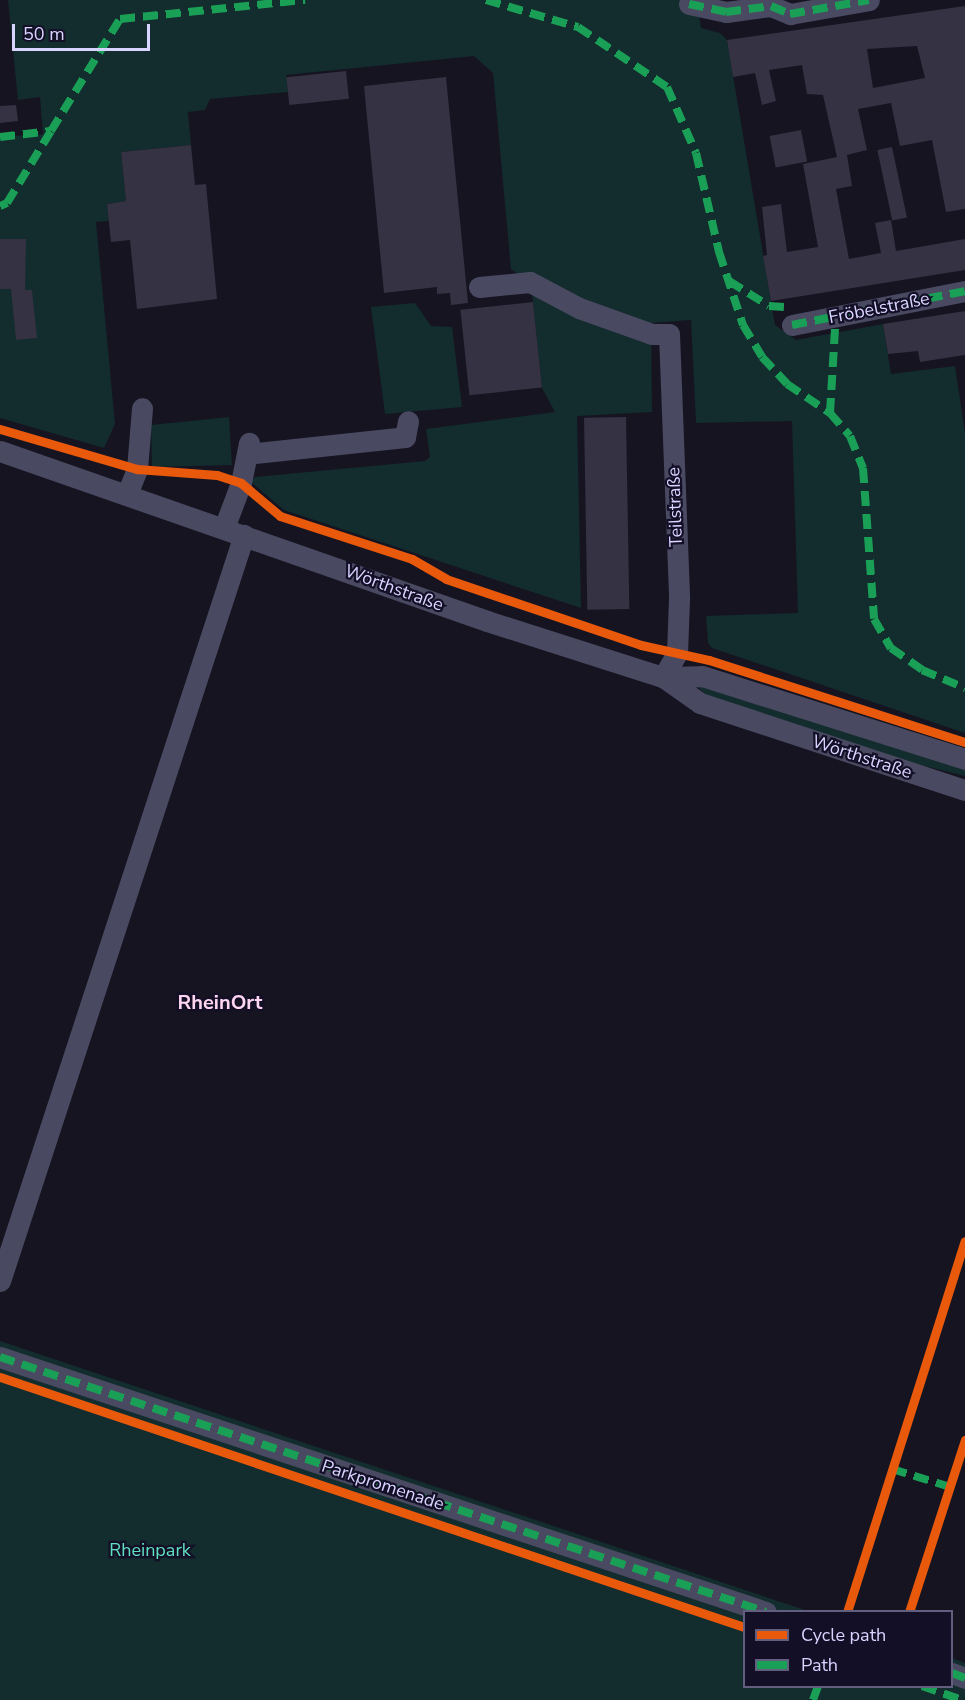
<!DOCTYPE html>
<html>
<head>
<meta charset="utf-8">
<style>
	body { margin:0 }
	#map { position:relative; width:965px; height:1700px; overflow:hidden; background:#161421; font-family:"Nunito Sans",sans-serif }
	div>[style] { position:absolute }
	.green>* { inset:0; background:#132c2d }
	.building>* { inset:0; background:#343243; transform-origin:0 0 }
	.minor>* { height:21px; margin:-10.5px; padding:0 10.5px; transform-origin:10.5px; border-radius:10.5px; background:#4a4962 }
	.quiet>* { height:8px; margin-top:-4px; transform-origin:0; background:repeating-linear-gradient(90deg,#1a9f57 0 15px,transparent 0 23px) }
	.cycleway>* { height:9px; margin:-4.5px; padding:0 4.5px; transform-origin:4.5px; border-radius:4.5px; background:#e8590c }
	span { translate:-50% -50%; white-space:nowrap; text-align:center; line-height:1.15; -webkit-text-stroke:4.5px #130f26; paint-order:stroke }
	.street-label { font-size:18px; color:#d9d4ff }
	.park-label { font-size:18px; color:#5fe0c0 }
	.neighbourhood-label { font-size:20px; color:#ffd6f0; font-weight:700 }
	.legend { position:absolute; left:743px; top:1610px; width:210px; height:78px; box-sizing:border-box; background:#130f26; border:2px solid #625e7d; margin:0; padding:8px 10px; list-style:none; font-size:18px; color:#d9d4ff }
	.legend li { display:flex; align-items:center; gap:12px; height:30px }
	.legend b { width:30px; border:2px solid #625e7d }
	.scale { position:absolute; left:12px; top:24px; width:138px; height:27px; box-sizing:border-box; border:3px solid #d9d4ff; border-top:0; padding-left:8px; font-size:18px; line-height:21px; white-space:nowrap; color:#d9d4ff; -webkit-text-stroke:4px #130f26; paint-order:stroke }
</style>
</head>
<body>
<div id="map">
	<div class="green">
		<i style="clip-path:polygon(8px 0,697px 0,701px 28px,720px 33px,727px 40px,775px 325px,796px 340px,883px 324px,891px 374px,955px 366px,965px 433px,965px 733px,712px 648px,708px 643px,706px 616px,798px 613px,792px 421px,696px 423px,691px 320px,651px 323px,652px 412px,577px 416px,581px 608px,284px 510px,251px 482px,255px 477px,425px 461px,430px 457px,426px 429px,555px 412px,542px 388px,531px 284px,511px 269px,493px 73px,474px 56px,286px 75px,288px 92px,210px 99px,205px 110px,188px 112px,191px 145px,121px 152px,126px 201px,107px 204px,109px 221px,96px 222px,115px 424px,104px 448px,0 418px,0 137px,43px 134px,40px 97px,18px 100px)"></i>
		<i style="clip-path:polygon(415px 303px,431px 326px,452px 327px,462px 407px,385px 414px,371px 307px)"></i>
		<i style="clip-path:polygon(229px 417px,232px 465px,152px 467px,151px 425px)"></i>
		<i style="clip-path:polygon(695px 685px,965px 769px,965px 776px,892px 758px,709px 697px)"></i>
		<i style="clip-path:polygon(0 1341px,808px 1611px,744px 1612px,744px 1686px,952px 1686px,952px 1658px,965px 1663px,965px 1700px,0 1700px)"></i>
	</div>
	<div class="building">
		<i style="clip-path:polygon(evenodd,965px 6px,965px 209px,946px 212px,932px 140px,900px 146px,891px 103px,858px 109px,867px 150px,843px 156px,847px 155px,852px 186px,836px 189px,849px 259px,881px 253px,875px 223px,891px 220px,896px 251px,965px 239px,965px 270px,771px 301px,763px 256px,767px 255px,762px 207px,781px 204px,787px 252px,818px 247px,803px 164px,837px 157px,823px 95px,807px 94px,802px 65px,769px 70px,776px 101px,762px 105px,755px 73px,733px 77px,727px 40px,965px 6px,917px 46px,925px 78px,873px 88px,867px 49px,917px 46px)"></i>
		<i style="left:346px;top:71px;width:28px;height:60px;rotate:84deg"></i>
		<i style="clip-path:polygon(446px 77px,468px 303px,451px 305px,450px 293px,437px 294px,437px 287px,384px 293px,364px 86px)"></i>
		<i style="clip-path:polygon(16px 105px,18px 121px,0 123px,0 106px)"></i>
		<i style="left:801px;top:130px;width:32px;height:32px;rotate:79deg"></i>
		<i style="clip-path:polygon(191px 145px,195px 185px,206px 184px,217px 299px,137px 309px,130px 240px,111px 242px,107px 204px,126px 201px,121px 152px)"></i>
		<i style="left:892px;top:147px;width:72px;height:15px;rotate:78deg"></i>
		<i style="clip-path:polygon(0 239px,26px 239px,25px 290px,32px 290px,37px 338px,16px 340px,11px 289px,0 289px)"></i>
		<i style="left:533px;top:302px;width:86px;height:73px;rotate:84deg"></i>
		<i style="clip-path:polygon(965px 311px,965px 355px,920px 362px,918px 351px,888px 354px,883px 324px)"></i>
		<i style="left:626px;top:417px;width:192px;height:42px;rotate:89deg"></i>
	</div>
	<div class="minor">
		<i style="left:689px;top:4px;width:38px;rotate:12deg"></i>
		<i style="left:726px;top:12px;width:45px;rotate:-7.6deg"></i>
		<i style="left:771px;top:6px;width:21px;rotate:23deg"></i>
		<i style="left:790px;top:14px;width:80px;rotate:-10deg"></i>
		<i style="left:479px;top:287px;width:51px;rotate:-5.6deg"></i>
		<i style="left:530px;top:282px;width:55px;rotate:28deg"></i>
		<i style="left:579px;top:308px;width:77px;rotate:19.6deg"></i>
		<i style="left:652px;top:334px;width:17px"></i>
		<i style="left:669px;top:334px;width:265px;rotate:87.8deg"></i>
		<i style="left:679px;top:599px;width:54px;rotate:92.1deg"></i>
		<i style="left:677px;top:653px;width:28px;rotate:120deg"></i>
		<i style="left:792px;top:325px;width:176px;rotate:-11.1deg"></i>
		<i style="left:0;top:451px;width:516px;rotate:19.24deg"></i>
		<i style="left:487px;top:621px;width:185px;rotate:17.7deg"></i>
		<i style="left:663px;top:677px;width:45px;rotate:35.1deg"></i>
		<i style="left:700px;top:703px;width:279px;rotate:18.2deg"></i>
		<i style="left:247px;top:454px;width:159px;rotate:-6.1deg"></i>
		<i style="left:405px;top:437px;width:16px;rotate:-79deg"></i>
		<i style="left:127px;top:494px;width:27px;rotate:-68deg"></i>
		<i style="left:137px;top:469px;width:61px;rotate:-85.3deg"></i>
		<i style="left:224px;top:528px;width:48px;rotate:-69.3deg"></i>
		<i style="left:241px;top:483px;width:41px;rotate:-78.7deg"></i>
		<i style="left:663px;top:677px;width:39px;rotate:-1deg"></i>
		<i style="left:702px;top:676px;width:276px;rotate:17.5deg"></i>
		<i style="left:0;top:1281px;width:785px;rotate:-71.89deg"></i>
		<i style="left:0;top:1357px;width:807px;rotate:18.41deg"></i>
		<i style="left:952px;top:1673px;width:14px;rotate:21deg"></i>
	</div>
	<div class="quiet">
		<i style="left:486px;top:0;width:96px;rotate:16.4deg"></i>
		<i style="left:578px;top:27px;width:107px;rotate:34deg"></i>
		<i style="left:667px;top:87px;width:72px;rotate:66.3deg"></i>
		<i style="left:696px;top:153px;width:102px;rotate:76.9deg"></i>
		<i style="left:719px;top:252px;width:77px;rotate:71.8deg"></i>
		<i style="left:743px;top:325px;width:37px;rotate:59deg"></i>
		<i style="left:762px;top:357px;width:37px;rotate:47deg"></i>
		<i style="left:787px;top:384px;width:52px;rotate:34deg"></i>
		<i style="left:830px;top:413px;width:30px;rotate:49deg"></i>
		<i style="left:850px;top:436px;width:35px;rotate:68deg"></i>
		<i style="left:863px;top:468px;width:151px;rotate:85.8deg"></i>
		<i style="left:874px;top:619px;width:34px;rotate:60deg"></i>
		<i style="left:891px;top:648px;width:38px;rotate:35deg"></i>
		<i style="left:922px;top:670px;width:47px;rotate:22.7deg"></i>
		<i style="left:689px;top:4px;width:38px;rotate:12deg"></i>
		<i style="left:726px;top:12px;width:45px;rotate:-7.6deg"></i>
		<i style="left:771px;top:6px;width:21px;rotate:23deg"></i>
		<i style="left:790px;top:14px;width:80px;rotate:-10deg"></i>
		<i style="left:0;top:137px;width:51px;rotate:-6.7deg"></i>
		<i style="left:51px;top:131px;width:132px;rotate:-58.4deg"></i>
		<i style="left:120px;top:19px;width:186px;rotate:-5.9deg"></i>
		<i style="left:0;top:206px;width:8px;rotate:-23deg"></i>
		<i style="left:7px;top:203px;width:84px;rotate:-58.6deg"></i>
		<i style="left:729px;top:281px;width:47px;rotate:32deg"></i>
		<i style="left:769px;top:306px;width:15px;rotate:4deg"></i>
		<i style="left:792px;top:325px;width:176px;rotate:-11.1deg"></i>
		<i style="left:830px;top:413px;width:85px;rotate:-86.6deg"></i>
		<i style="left:0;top:1357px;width:807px;rotate:18.41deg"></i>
		<i style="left:892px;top:1469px;width:61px;rotate:17.2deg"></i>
		<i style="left:952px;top:1673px;width:14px;rotate:21deg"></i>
		<i style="left:922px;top:1686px;width:42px;rotate:19.3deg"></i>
		<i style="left:813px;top:1700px;width:15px;rotate:-70deg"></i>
	</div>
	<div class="cycleway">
		<i style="left:0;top:429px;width:143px;rotate:16.3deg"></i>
		<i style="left:137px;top:469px;width:80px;rotate:4.3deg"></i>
		<i style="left:217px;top:475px;width:25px;rotate:18deg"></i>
		<i style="left:241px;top:483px;width:51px;rotate:40.2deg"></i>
		<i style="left:280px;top:516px;width:139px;rotate:18deg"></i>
		<i style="left:412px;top:559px;width:39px;rotate:30deg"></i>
		<i style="left:446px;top:579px;width:206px;rotate:18.7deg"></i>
		<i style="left:641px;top:645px;width:70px;rotate:12.4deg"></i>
		<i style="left:709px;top:660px;width:269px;rotate:17.8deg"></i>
		<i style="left:0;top:1377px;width:785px;rotate:18.57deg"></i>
		<i style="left:847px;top:1612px;width:389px;rotate:-72.4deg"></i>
		<i style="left:909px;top:1612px;width:181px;rotate:-72deg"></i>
	</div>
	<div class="street-label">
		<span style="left:879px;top:308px;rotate:-11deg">Fröbelstraße</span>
		<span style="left:675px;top:507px;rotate:-92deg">Teilstraße</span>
		<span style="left:394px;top:588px;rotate:20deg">Wörthstraße</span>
		<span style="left:862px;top:757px;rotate:18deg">Wörthstraße</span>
		<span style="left:383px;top:1485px;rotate:18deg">Parkpromenade</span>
	</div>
	<div class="park-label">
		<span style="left:150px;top:1550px">Rheinpark</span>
	</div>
	<div class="neighbourhood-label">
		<span style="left:220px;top:1002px">RheinOrt</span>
	</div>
	<ul class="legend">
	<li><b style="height:8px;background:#e8590c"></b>Cycle path</li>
	<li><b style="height:8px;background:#1a9f57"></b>Path</li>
	</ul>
	<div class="scale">50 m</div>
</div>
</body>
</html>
